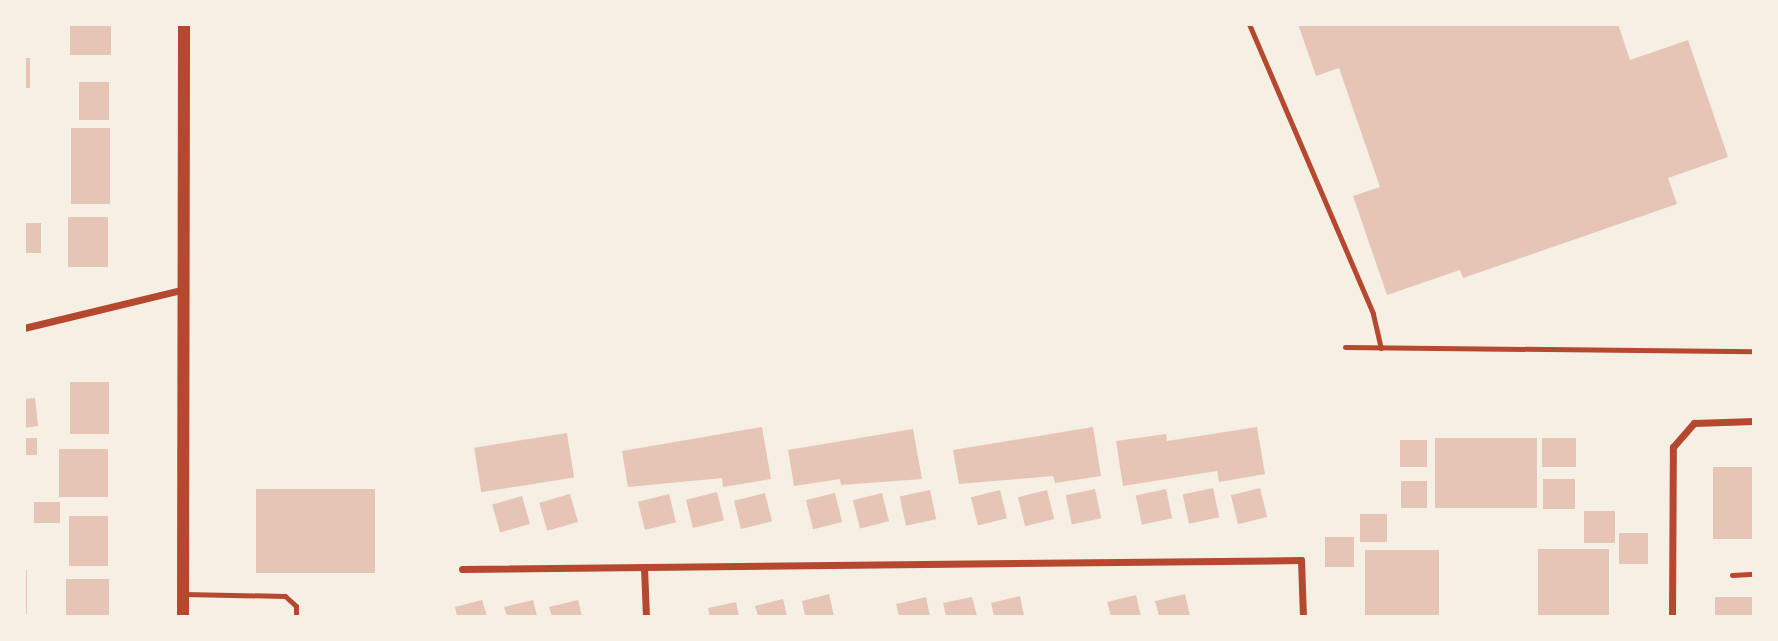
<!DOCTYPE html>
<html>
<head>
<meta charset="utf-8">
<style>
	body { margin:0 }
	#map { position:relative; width:1778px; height:641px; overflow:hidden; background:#f6efe4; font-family:Cabin,sans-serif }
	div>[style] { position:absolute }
	.building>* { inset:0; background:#e6c5b7; transform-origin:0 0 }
	.service>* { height:5px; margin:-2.5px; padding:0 2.5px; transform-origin:2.5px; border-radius:2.5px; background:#b5482f }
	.minor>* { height:7px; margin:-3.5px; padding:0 3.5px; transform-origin:3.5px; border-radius:3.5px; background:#b5482f }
	.tertiary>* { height:12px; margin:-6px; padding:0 6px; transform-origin:6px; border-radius:6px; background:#b5482f }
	span { translate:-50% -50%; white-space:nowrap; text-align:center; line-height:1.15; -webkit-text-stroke:7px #f6efe4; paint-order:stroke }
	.frame { position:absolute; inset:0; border:26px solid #f6efe4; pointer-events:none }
</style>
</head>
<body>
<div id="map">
	<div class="building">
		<i style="left:70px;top:24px;width:41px;height:31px"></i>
		<i style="clip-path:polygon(1298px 24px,1618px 24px,1630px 60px,1688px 40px,1728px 157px,1668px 178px,1677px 204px,1463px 278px,1460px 270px,1387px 295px,1353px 196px,1380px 187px,1339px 68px,1316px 76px)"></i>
		<i style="left:24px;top:58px;width:6px;height:30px"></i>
		<i style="left:79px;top:82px;width:30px;height:38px"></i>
		<i style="left:71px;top:128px;width:39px;height:76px"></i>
		<i style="left:68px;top:217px;width:40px;height:50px"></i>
		<i style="left:24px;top:223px;width:17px;height:30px"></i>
		<i style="left:70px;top:382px;width:39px;height:52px"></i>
		<i style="clip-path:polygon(35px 398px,38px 426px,24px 428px,24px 399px)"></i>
		<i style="clip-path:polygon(762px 427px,771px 479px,723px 487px,722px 478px,628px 487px,622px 451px)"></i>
		<i style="clip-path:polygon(1093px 427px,1101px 476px,1055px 483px,1053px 476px,959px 484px,953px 450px)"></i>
		<i style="clip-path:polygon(1257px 427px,1265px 474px,1219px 482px,1217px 471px,1123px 486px,1116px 441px,1166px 434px,1167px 441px)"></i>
		<i style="clip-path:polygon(913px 429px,922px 479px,841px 485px,840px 479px,794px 486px,788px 450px)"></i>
		<i style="left:567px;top:433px;width:45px;height:94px;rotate:81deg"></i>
		<i style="left:24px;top:438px;width:13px;height:17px"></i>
		<i style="left:1435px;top:438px;width:102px;height:70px"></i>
		<i style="left:1542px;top:438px;width:34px;height:29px"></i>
		<i style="left:1400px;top:440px;width:27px;height:27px"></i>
		<i style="left:59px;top:449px;width:49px;height:48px"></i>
		<i style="left:1713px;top:467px;width:41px;height:72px"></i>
		<i style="left:1543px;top:479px;width:32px;height:30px"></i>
		<i style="left:1401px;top:481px;width:26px;height:27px"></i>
		<i style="left:1213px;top:488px;width:30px;height:31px;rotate:78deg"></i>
		<i style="left:1260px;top:488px;width:30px;height:30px;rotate:76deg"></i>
		<i style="left:256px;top:489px;width:119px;height:84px"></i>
		<i style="left:1095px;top:489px;width:30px;height:30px;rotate:78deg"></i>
		<i style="left:1166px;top:489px;width:30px;height:31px;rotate:78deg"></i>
		<i style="left:930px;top:490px;width:30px;height:31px;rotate:78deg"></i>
		<i style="left:1000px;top:490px;width:29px;height:30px;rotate:76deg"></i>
		<i style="left:1047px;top:490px;width:30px;height:30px;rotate:76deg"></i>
		<i style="left:717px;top:492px;width:29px;height:32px;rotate:76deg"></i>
		<i style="left:765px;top:493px;width:29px;height:32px;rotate:76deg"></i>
		<i style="left:835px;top:493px;width:30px;height:30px;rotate:76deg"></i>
		<i style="left:882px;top:493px;width:29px;height:30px;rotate:76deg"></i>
		<i style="left:570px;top:494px;width:29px;height:32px;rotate:74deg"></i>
		<i style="left:669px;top:494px;width:29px;height:32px;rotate:76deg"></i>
		<i style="left:522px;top:496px;width:29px;height:31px;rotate:74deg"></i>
		<i style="left:34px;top:502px;width:26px;height:21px"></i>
		<i style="left:1584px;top:511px;width:31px;height:32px"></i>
		<i style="left:1360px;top:514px;width:27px;height:28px"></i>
		<i style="left:69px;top:516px;width:39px;height:50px"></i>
		<i style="left:1619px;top:533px;width:29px;height:31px"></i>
		<i style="left:1325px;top:537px;width:29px;height:30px"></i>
		<i style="left:1538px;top:549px;width:71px;height:67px"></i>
		<i style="left:1365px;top:550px;width:74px;height:66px"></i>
		<i style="left:24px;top:570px;width:3px;height:44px"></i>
		<i style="left:66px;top:579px;width:43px;height:37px"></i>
		<i style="clip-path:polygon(829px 594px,834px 616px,805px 616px,802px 601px)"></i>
		<i style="clip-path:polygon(1185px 594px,1190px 616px,1159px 616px,1155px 601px)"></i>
		<i style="clip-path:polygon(1136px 595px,1141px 616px,1111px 616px,1107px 602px)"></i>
		<i style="clip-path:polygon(1020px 596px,1024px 616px,994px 616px,991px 603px)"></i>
		<i style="clip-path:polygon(926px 597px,930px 616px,899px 616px,896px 604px)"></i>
		<i style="clip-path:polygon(972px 597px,977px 616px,946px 616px,943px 603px)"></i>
		<i style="left:1715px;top:597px;width:39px;height:19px"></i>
		<i style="clip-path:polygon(783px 599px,787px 616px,758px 616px,755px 606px)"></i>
		<i style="clip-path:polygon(482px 600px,487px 616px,457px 616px,455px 607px)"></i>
		<i style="clip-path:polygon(533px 600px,537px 616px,507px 616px,504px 607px)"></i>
		<i style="clip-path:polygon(578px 600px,582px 616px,552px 616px,549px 607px)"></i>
		<i style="clip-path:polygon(736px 602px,739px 616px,710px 616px,708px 608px)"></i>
	</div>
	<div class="service">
		<i style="left:1249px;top:24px;width:315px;rotate:66.8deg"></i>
		<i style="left:1373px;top:314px;width:35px;rotate:77deg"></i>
		<i style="left:1345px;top:347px;width:409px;rotate:0.6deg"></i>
		<i style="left:1732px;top:575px;width:22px;rotate:-3deg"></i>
		<i style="left:183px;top:594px;width:102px;rotate:1.1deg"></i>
		<i style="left:285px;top:596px;width:15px;rotate:42deg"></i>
		<i style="left:296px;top:606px;width:10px;rotate:90deg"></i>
	</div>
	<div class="minor">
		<i style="left:24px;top:328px;width:162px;rotate:-13.6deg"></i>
		<i style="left:644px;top:567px;width:49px;rotate:87.7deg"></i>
		<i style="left:462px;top:569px;width:839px;rotate:-0.61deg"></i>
		<i style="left:1301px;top:560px;width:56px;rotate:88deg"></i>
		<i style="left:1672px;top:616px;width:169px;rotate:-89.7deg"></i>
		<i style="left:1673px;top:447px;width:32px;rotate:-49deg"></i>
		<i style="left:1694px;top:423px;width:60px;rotate:-1.9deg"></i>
	</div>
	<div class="tertiary">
		<i style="left:183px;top:616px;width:592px;rotate:-89.9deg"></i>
	</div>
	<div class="frame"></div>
</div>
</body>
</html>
